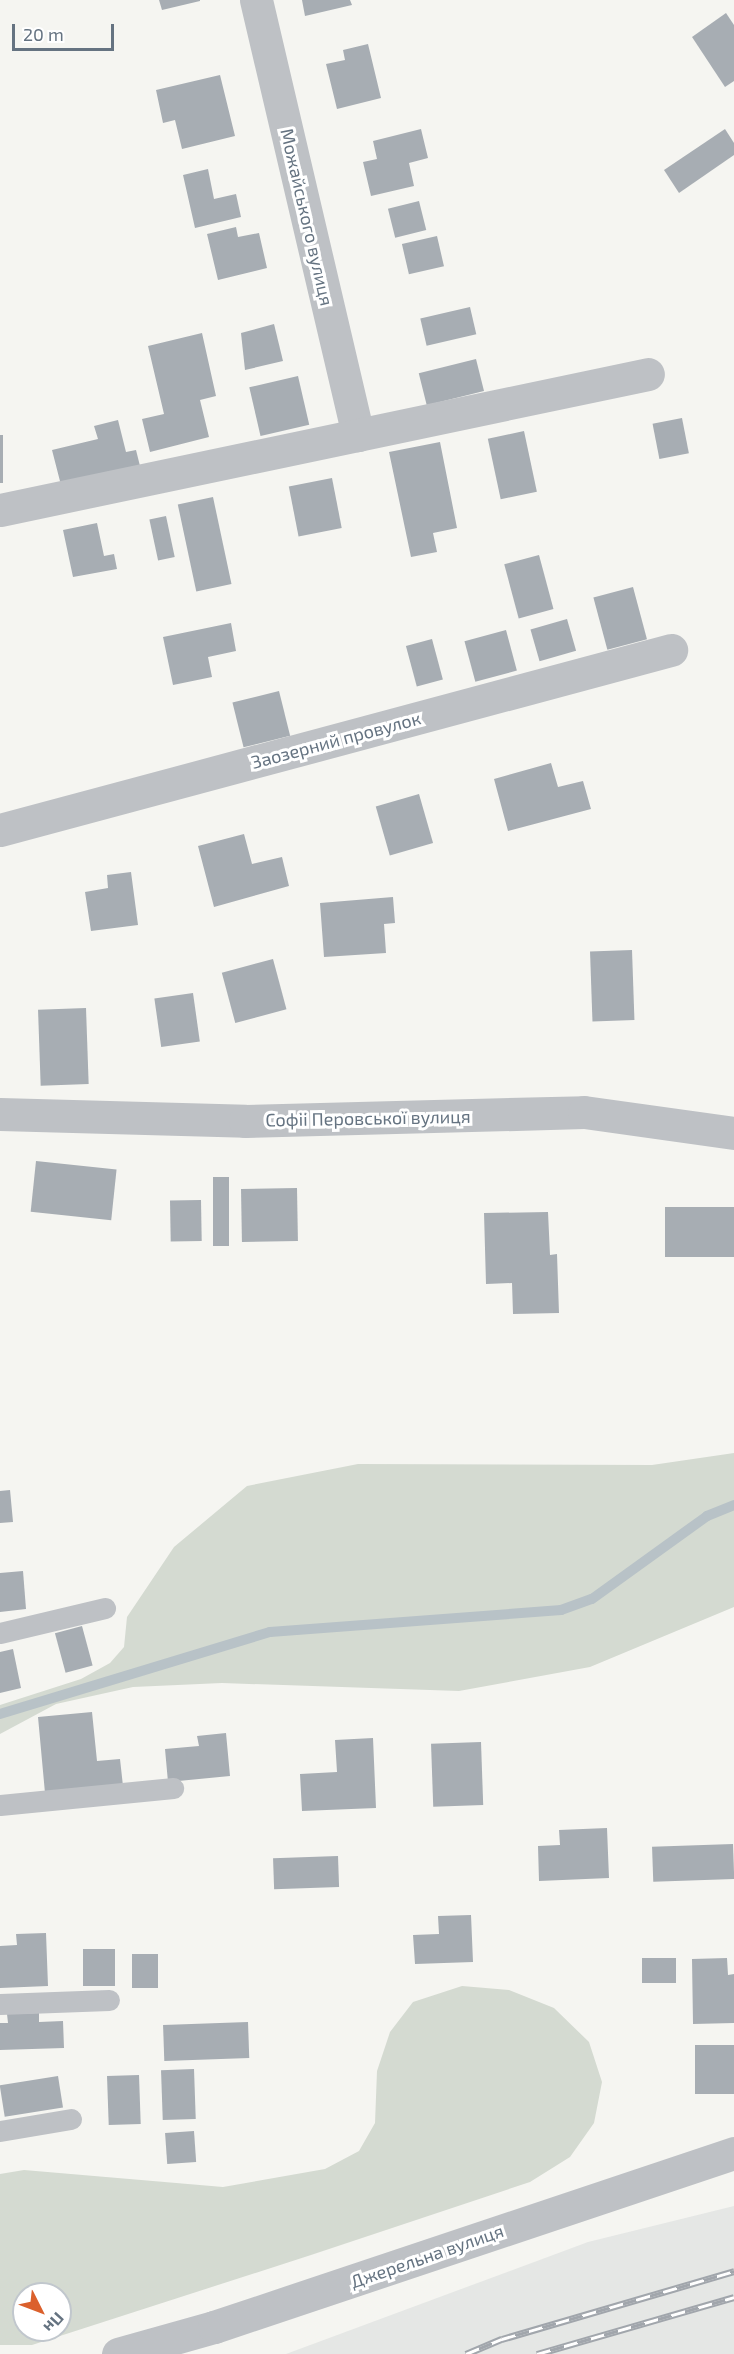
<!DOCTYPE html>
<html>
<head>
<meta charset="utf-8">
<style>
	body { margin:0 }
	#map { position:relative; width:734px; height:2354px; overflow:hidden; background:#f5f5f1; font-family:"Exo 2",sans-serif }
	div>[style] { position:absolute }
	.built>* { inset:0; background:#e5e7e5 }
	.green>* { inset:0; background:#d4dad1 }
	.stream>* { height:10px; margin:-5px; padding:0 5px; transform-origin:5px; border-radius:5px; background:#b8c2c7 }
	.building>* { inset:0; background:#a7adb3; transform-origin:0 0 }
	.service>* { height:21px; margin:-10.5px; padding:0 10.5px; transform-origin:10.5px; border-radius:10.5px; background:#bec1c5 }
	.minor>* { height:33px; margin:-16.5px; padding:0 16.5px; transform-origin:16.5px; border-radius:16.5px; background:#bec1c5 }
	.rail>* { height:7px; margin-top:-3.5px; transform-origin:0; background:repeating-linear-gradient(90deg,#fff 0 14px,#a1a6ac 0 28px); box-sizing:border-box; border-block:2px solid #a1a6ac }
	span { translate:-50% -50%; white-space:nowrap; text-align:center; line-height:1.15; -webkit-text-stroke:6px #fff; paint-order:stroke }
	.street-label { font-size:18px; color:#657381 }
	.north { position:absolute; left:12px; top:2282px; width:60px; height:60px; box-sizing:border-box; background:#fff; border:2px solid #c1c7cd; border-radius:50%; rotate:132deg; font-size:16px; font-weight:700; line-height:24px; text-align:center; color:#657381 }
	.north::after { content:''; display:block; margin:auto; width:21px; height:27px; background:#db602c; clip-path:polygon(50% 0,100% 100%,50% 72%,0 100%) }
	.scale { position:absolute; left:12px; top:24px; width:102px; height:27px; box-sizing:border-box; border:3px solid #657381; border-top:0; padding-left:8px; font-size:18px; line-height:21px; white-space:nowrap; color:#657381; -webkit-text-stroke:4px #fff; paint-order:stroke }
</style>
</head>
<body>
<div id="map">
	<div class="built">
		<i style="clip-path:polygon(734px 2206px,734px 2354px,286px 2354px,588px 2242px)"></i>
	</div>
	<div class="green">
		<i style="clip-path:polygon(734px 1453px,734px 1607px,590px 1667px,459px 1691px,222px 1683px,133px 1687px,56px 1704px,0 1734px,0 1705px,81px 1679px,110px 1663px,124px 1647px,127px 1617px,174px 1547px,247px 1486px,358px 1464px,652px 1465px)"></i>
		<i style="clip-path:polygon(evenodd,462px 1986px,509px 1990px,554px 2008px,589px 2042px,602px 2082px,594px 2123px,570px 2157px,530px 2182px,311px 2255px,32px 2345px,0 2345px,0 2174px,24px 2170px,223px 2187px,325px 2169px,359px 2151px,375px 2123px,377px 2071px,390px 2032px,413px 2002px,462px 1986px,24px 2294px,60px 2294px,60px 2330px,24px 2330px,24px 2294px)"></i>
	</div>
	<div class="stream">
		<i style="left:0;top:1714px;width:282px;rotate:-16.9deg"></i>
		<i style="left:270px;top:1632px;width:292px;rotate:-4.3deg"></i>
		<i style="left:561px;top:1610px;width:33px;rotate:-20deg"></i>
		<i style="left:592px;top:1599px;width:142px;rotate:-35.8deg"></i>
		<i style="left:707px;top:1516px;width:29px;rotate:-22deg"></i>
	</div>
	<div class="building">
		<i style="clip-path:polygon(159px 0,200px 0,200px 1px,162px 10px)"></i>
		<i style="clip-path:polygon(302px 0,350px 0,352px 5px,305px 16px)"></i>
		<i style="clip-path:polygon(726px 13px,734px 25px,734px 81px,725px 87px,692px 37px)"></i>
		<i style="clip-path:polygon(368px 44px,381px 98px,337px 109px,326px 64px,345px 60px,343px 50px)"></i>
		<i style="clip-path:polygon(220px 75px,235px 136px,182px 149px,175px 120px,163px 123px,156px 90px)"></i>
		<i style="clip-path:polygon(421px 129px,428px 158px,409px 163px,414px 186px,371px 196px,363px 162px,377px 159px,373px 141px)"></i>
		<i style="clip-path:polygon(725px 129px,734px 143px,734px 155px,679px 193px,664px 170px)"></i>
		<i style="clip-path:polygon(208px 169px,214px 199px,236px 194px,241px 217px,195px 228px,183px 175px)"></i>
		<i style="left:419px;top:201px;width:30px;height:32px;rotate:76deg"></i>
		<i style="clip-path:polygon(236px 227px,238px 237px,259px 233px,267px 268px,218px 280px,207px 234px)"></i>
		<i style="left:437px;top:236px;width:31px;height:36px;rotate:77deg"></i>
		<i style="left:470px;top:307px;width:28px;height:51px;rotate:77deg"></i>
		<i style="clip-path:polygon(274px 324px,283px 361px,245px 370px,241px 333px)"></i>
		<i style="clip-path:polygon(202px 333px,216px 396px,200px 400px,209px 437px,150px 452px,142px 419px,164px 414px,148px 346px)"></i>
		<i style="left:476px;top:359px;width:33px;height:59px;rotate:76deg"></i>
		<i style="left:298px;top:376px;width:50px;height:50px;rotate:77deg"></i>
		<i style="left:682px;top:418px;width:36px;height:30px;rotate:79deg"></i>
		<i style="clip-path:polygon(118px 420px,126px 452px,136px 450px,141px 470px,62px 489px,52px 450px,98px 439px,94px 426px)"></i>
		<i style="left:524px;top:431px;width:62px;height:37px;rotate:78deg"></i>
		<i style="left:0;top:435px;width:3px;height:48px"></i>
		<i style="clip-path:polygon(440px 442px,457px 528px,433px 533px,437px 552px,411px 557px,389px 452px)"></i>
		<i style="left:332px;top:478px;width:51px;height:44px;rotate:79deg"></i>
		<i style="left:213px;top:497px;width:89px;height:36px;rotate:78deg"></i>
		<i style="left:166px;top:516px;width:42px;height:17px;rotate:78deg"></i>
		<i style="clip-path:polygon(97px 523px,104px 556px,114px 554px,117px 569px,73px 577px,63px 530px)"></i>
		<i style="left:539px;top:555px;width:56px;height:36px;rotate:75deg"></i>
		<i style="left:633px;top:587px;width:54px;height:41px;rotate:75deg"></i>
		<i style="left:567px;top:619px;width:33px;height:38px;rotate:74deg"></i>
		<i style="clip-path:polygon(231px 623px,236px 651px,208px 657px,212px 677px,173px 685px,163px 637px)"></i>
		<i style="left:506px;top:630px;width:42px;height:43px;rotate:75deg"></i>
		<i style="left:432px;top:639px;width:42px;height:27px;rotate:75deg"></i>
		<i style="left:279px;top:691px;width:46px;height:48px;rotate:76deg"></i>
		<i style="clip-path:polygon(551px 763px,558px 787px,583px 781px,591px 809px,508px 831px,494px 779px)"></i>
		<i style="left:419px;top:794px;width:51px;height:45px;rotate:74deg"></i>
		<i style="clip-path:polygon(244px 834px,252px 864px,282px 857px,289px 886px,214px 907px,198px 846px)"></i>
		<i style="clip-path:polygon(131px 872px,138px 925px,91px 931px,85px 892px,108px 888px,107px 875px)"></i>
		<i style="clip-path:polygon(393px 897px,395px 923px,384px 924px,386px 953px,324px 957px,320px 903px)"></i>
		<i style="left:632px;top:950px;width:70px;height:42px;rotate:88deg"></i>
		<i style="left:273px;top:959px;width:52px;height:53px;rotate:75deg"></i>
		<i style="left:193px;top:993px;width:49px;height:39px;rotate:82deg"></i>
		<i style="left:86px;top:1008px;width:76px;height:48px;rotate:88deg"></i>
		<i style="left:36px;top:1161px;width:81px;height:51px;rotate:6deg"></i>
		<i style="left:213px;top:1177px;width:16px;height:69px"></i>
		<i style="left:297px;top:1188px;width:53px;height:56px;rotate:89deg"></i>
		<i style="left:201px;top:1200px;width:41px;height:31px;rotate:89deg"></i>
		<i style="left:734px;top:1207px;width:50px;height:69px;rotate:90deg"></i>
		<i style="clip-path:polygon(548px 1212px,550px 1255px,557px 1254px,559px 1313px,513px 1314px,512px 1283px,486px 1284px,484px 1213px)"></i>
		<i style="clip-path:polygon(10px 1490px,13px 1522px,0 1523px,0 1491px)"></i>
		<i style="clip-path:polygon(23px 1571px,26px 1609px,0 1612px,0 1573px)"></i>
		<i style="left:82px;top:1626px;width:41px;height:28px;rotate:75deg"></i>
		<i style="clip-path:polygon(13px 1649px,21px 1688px,0 1693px,0 1652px)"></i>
		<i style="clip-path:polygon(92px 1712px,97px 1761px,120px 1759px,123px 1786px,45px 1793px,38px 1717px)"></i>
		<i style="clip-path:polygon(226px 1733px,230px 1776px,168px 1782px,165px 1749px,199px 1746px,197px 1736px)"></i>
		<i style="clip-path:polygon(373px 1738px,376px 1808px,302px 1811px,300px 1774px,337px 1772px,335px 1740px)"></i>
		<i style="left:481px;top:1742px;width:63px;height:50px;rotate:88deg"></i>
		<i style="clip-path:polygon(607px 1828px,609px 1878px,539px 1881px,538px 1846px,560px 1845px,559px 1830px)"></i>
		<i style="left:733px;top:1844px;width:35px;height:81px;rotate:88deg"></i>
		<i style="left:338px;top:1856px;width:31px;height:65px;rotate:88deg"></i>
		<i style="clip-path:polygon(471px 1915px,473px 1962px,415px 1964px,413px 1935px,439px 1934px,438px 1916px)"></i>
		<i style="clip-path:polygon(46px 1933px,48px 1986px,0 1988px,0 1946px,17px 1945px,16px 1934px)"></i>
		<i style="left:83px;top:1949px;width:32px;height:37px"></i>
		<i style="left:132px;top:1954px;width:26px;height:34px"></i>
		<i style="left:676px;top:1958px;width:25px;height:34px;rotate:90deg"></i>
		<i style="clip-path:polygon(727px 1958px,728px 1975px,734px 1974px,734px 2023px,693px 2024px,692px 1959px)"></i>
		<i style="clip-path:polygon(39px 2013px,39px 2022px,63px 2021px,64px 2048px,0 2050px,0 2023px,8px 2023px,7px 2014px)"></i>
		<i style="left:248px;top:2022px;width:36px;height:85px;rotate:88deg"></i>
		<i style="left:734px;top:2045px;width:49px;height:39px;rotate:90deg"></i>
		<i style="left:194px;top:2069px;width:50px;height:33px;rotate:88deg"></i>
		<i style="left:139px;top:2075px;width:49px;height:32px;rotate:88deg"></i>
		<i style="left:58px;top:2076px;width:32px;height:59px;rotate:81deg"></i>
		<i style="left:194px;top:2131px;width:31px;height:29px;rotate:86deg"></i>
	</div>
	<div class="service">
		<i style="left:0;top:1633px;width:108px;rotate:-13.4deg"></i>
		<i style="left:0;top:1805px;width:174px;rotate:-5.6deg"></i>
		<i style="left:0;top:2004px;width:109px;rotate:-2.1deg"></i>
		<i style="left:0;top:2131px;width:72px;rotate:-9.6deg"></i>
	</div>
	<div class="minor">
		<i style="left:256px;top:0;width:447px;rotate:76.8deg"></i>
		<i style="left:0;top:510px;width:662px;rotate:-11.85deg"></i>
		<i style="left:0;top:830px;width:695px;rotate:-15.02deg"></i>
		<i style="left:0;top:1114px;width:245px;rotate:1.6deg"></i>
		<i style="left:245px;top:1121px;width:339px;rotate:-1.5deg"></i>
		<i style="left:584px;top:1112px;width:151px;rotate:8deg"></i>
		<i style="left:118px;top:2354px;width:100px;rotate:-15.7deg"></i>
		<i style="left:214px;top:2327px;width:548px;rotate:-18.5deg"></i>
	</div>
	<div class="rail">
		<i style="left:466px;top:2354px;width:39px;rotate:-23deg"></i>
		<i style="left:502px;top:2339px;width:242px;rotate:-16.3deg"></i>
		<i style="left:537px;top:2354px;width:205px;rotate:-16.1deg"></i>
	</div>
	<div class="street-label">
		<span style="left:307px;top:217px;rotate:77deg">Можайського вулиця</span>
		<span style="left:336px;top:740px;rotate:-15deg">Заозерний провулок</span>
		<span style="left:368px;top:1118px;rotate:-1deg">Софіі Перовської вулиця</span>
		<span style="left:427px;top:2256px;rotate:-19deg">Джерельна вулиця</span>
	</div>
	<div class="north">Пн</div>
	<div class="scale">20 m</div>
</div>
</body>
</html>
